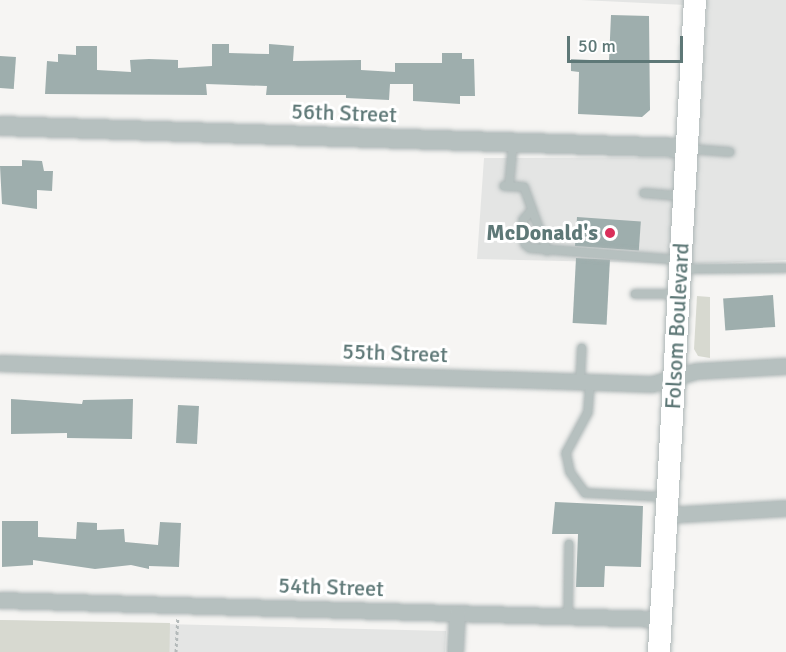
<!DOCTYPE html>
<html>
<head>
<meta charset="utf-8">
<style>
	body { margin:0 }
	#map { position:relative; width:786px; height:652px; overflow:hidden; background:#f6f5f3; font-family:Signika,sans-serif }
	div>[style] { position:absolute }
	.built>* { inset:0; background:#e4e5e4 }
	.green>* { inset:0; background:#d7d9d0; transform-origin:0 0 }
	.building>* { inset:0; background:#9eaead; transform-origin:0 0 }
	.path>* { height:3px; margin-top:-1.5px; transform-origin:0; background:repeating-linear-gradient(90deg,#b4baba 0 3px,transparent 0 6px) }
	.roads { filter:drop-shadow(0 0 2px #adb6b6) drop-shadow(0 0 2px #adb6b6) }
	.service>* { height:8px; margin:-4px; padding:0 4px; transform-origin:4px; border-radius:4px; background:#b6c0bf }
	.minor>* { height:15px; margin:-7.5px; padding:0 7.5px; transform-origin:7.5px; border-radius:7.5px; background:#b6c0bf }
	.tertiary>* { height:18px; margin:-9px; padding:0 9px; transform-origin:9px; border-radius:9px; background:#b6c0bf }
	.primary>* { height:22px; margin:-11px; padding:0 11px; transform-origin:11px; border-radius:11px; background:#fff }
	.dots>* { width:16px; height:16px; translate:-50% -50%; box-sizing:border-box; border:3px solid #fff; border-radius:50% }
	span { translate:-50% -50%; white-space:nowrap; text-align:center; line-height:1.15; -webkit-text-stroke:6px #fff; paint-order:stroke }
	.street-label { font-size:22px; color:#5e7877 }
	.poi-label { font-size:22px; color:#5e7877; font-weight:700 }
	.right { translate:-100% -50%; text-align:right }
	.scale { position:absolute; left:567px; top:36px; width:116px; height:27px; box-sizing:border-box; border:3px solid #5e7877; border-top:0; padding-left:8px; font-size:18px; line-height:21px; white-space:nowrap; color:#5e7877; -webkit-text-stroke:4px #fff; paint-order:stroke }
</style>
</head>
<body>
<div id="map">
	<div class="built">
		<i style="clip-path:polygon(581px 0,786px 0,786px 260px,694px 264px,477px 259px,484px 158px,698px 157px,707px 6px)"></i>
		<i style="clip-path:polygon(0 620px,446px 631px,445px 652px,0 652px)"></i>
	</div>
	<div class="green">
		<i style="clip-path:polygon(697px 296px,710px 297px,710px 358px,698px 356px,694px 349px)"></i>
		<i style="left:0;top:620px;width:170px;height:32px;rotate:1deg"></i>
	</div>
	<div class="building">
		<i style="clip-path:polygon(611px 15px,649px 16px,650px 110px,642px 117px,578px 114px,579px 72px,571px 71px,571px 59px,609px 61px)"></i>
		<i style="clip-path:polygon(212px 44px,229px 44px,229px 53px,269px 54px,269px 44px,294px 46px,293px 61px,361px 60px,361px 70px,395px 72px,395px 63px,442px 63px,442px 53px,462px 53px,462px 59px,474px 59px,475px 96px,460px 96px,460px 104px,413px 101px,413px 84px,390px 84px,389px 100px,346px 98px,346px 95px,266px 95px,267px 86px,235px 85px,206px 84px,207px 95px,45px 94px,47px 61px,58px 62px,58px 54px,76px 55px,76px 46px,97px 46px,97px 70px,131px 72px,130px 60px,149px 59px,178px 60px,178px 68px,212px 66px)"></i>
		<i style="left:0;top:56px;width:16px;height:32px;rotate:4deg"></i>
		<i style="clip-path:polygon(22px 160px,42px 161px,44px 171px,53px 171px,52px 191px,37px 190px,37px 209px,2px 204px,0 166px,22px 166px)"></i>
		<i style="left:577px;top:217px;width:64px;height:29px;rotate:4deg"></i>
		<i style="left:576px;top:258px;width:34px;height:65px;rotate:3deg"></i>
		<i style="left:773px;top:295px;width:32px;height:50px;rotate:86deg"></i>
		<i style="clip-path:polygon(11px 399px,82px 404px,83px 400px,133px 399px,132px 439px,67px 438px,67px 433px,11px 434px)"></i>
		<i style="left:178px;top:405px;width:21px;height:38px;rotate:3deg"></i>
		<i style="clip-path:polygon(555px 502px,643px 506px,641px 567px,605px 566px,604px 587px,576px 587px,578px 534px,552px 534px)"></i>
		<i style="clip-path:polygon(2px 521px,38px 521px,38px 537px,76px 539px,77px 522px,97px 523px,97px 530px,124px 529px,125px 542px,158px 545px,160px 522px,181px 523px,179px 567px,149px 566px,149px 569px,131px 565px,95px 569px,33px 560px,33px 565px,2px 567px)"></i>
	</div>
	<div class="path">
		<i style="left:176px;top:652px;width:34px;rotate:-87deg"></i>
	</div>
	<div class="roads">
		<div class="service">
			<i style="left:690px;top:149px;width:40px;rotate:4.3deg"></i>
			<i style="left:504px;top:186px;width:20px;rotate:3deg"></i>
			<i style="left:524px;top:187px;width:68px;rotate:70.2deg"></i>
			<i style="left:509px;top:186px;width:43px;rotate:-84.7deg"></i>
			<i style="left:644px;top:193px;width:38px;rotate:5deg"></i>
			<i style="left:532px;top:210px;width:13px;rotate:132deg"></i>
			<i style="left:523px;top:220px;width:24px;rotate:85deg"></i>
			<i style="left:525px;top:244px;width:6px;rotate:39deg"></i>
			<i style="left:530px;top:248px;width:149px;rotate:4.6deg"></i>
			<i style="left:683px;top:269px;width:103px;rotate:-0.6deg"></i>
			<i style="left:635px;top:294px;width:41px"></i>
			<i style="left:580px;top:382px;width:34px;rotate:-87deg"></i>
			<i style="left:590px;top:382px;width:30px;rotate:94deg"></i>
			<i style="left:588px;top:412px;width:47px;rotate:118.2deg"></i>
			<i style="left:566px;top:453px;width:19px;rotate:78deg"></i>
			<i style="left:570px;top:472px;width:26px;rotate:54deg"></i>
			<i style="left:585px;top:493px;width:80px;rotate:2.9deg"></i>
			<i style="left:568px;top:616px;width:72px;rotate:-89.2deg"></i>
		</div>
		<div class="minor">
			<i style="left:0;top:363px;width:652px;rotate:1.84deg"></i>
			<i style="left:652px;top:384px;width:46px;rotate:-16.5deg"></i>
			<i style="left:696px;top:371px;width:90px;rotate:-3.2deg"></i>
			<i style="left:667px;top:515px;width:119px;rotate:-3.4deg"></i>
			<i style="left:0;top:600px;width:660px;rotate:1.65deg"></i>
			<i style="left:455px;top:652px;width:39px;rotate:-87deg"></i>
		</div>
		<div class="tertiary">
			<i style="left:0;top:126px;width:685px;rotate:1.84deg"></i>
		</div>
		<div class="primary">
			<i style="left:659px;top:652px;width:653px;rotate:-86.84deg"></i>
		</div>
	</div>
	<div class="dots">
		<i style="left:610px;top:233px;background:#da2f5a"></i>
	</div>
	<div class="street-label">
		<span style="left:344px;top:113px;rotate:2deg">56th Street</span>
		<span style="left:677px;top:326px;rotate:-87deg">Folsom Boulevard</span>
		<span style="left:395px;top:353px;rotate:2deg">55th Street</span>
		<span style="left:331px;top:587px;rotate:2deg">54th Street</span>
	</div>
	<div class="poi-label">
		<span class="right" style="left:598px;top:233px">McDonald's</span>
	</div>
	<div class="scale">50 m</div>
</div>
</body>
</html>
